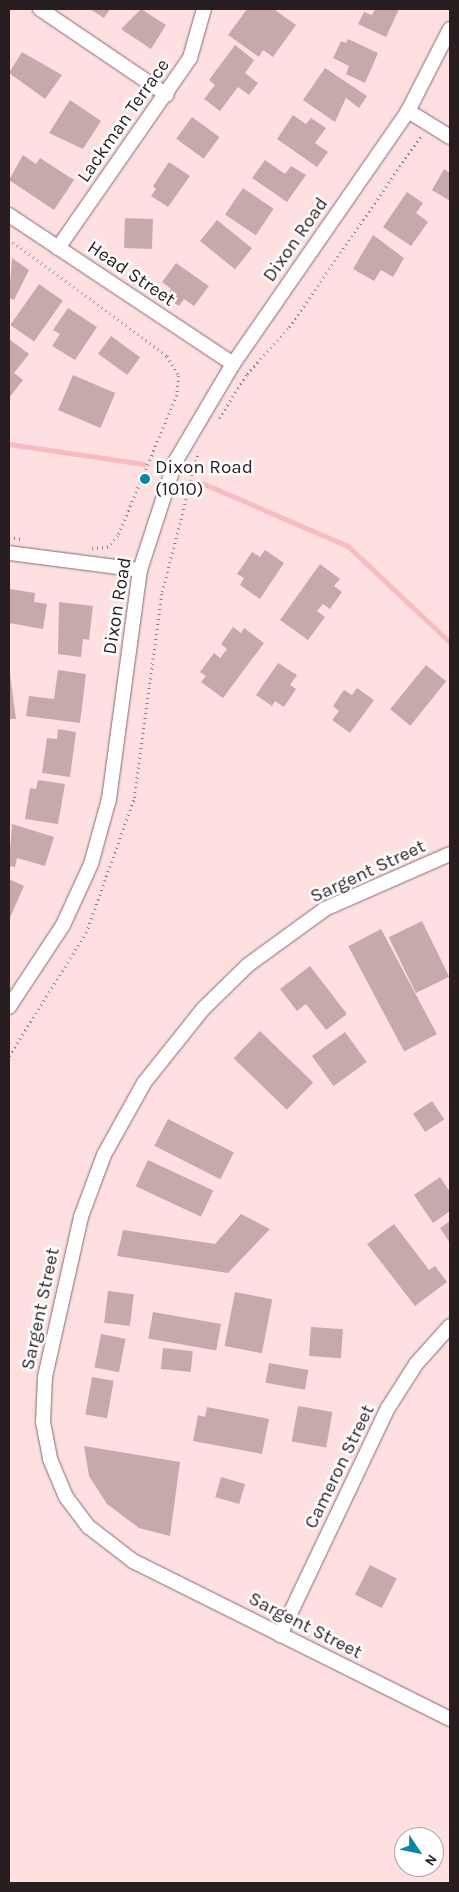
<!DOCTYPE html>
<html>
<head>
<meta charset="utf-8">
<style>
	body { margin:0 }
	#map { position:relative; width:459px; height:1892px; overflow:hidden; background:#fee0e1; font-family:Karla,sans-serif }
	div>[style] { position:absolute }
	.stream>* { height:4.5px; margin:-2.25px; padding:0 2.25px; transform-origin:2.25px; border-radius:2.25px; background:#f7bcc0 }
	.building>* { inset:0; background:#c6a9ab; transform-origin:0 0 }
	.path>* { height:2.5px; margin-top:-1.25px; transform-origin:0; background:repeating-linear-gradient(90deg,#917c7d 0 1px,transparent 0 5px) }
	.roads { filter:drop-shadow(0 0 1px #856b6c) drop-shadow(0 0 1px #856b6c) }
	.street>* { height:14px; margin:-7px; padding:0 7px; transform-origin:7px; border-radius:7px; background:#fff }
	.dots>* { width:14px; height:14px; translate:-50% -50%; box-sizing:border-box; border:2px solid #fff; border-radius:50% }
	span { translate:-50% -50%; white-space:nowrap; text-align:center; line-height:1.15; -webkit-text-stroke:5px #fff; paint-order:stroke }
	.street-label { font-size:19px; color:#291e1f }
	.poi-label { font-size:19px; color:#291e1f }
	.left { translate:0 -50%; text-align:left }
	.frame { position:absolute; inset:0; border:10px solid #291e1f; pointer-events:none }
	.north { position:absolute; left:394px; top:1827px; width:50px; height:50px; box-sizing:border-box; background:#fff; border:1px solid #a9a5a5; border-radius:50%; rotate:124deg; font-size:14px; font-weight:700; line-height:20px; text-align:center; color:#291e1f }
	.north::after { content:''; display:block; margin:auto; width:18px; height:22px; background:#0687a9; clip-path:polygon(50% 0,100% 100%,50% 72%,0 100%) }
</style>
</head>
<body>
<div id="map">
	<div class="stream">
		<i style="left:9px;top:444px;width:136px;rotate:8.4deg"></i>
		<i style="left:200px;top:482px;width:161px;rotate:23.4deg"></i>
		<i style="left:348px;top:546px;width:140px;rotate:43.3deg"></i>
	</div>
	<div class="building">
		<i style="clip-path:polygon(90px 9px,110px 9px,104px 18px)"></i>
		<i style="clip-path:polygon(141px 9px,166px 25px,151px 49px,121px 29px)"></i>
		<i style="clip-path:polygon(247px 9px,275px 10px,296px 25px,273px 57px,263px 50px,259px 57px,228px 35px)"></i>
		<i style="clip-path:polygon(375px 9px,399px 9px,386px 37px,358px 24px,364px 12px,372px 15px)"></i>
		<i style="clip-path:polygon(348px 39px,378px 53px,365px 83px,346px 74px,349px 66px,333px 58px,341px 41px,346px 43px)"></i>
		<i style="clip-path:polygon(235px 45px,254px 60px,245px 73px,258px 83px,249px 95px,238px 87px,220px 111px,204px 99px,215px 85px,209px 80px)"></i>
		<i style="clip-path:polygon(22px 52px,62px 75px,45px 99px,9px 73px)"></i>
		<i style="clip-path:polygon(325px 68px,367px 96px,359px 108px,346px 98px,335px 122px,303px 100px)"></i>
		<i style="clip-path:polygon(70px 100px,101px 121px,83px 149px,49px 133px)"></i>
		<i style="clip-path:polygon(293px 115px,306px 124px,311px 118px,326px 128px,315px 143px,328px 152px,317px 167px,277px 139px)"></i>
		<i style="left:192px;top:117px;width:34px;height:27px;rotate:36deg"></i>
		<i style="clip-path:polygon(23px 155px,36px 164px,40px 158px,74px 180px,54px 210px,9px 180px)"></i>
		<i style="clip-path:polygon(265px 160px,285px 174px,291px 166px,306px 175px,287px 202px,252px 178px)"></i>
		<i style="clip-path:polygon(169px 162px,190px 176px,168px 207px,151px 196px,156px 189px,153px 186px)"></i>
		<i style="clip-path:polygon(444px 169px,450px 173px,450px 201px,432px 190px)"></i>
		<i style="left:243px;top:188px;width:37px;height:32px;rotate:34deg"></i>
		<i style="clip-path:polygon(407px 192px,423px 203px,416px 213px,428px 222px,411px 246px,383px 227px)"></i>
		<i style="left:125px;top:218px;width:28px;height:30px;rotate:2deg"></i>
		<i style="left:217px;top:220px;width:45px;height:27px;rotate:39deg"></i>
		<i style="clip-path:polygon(373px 235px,404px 258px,393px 277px,381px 270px,374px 281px,353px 269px)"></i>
		<i style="clip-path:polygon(12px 258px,29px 270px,14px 300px,9px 298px)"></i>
		<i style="clip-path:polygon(176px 263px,209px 286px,194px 306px,184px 299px,179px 306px,166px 297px,171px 289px,162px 282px)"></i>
		<i style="left:39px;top:284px;width:29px;height:50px;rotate:35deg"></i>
		<i style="clip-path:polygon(68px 308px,97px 327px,75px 360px,52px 346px,60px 334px,53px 330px)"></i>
		<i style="left:111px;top:336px;width:36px;height:22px;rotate:36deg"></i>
		<i style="clip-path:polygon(9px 339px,29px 354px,14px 373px,23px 380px,9px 398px)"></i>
		<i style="left:73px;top:375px;width:46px;height:38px;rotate:23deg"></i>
		<i style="clip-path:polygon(265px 550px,284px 563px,260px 599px,240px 585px,244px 578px,237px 574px,252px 552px,260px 557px)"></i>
		<i style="clip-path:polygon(320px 564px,340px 579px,334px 586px,342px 592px,330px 609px,323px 604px,317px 611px,325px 617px,308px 640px,280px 620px)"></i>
		<i style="clip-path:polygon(10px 589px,35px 593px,34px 602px,47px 604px,43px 629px,9px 623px)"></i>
		<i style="clip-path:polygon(59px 602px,93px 606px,89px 640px,83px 639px,81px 657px,58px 654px)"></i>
		<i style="clip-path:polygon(233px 627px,241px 633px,244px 628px,264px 643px,223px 698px,201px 682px,206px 676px,200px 672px,214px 653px,220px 658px,227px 649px,221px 644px)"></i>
		<i style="clip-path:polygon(278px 663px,297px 675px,290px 685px,296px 689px,284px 707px,275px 701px,272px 706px,256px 695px)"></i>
		<i style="left:426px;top:665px;width:26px;height:57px;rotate:39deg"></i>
		<i style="clip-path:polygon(9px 667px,16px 719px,9px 719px)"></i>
		<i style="clip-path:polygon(58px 670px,86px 674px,80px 723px,26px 716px,29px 696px,54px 699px)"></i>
		<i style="clip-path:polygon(357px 688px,374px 700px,350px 733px,332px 720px,339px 711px,333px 706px,344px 690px,352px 695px)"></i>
		<i style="clip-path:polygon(58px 729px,76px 732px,70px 777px,42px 773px,47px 738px,57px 739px)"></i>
		<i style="clip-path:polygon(38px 780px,65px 784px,58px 824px,25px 819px,30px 788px,36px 789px)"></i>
		<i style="clip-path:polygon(12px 824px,54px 837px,45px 866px,17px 858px,15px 867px,9px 866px)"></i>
		<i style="clip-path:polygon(9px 879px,24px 886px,9px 920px)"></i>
		<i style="left:422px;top:921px;width:62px;height:37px;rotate:64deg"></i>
		<i style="left:381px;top:929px;width:119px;height:37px;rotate:62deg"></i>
		<i style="clip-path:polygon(310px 966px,347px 1014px,326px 1030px,306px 1004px,297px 1011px,280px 989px)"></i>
		<i style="left:260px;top:1031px;width:74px;height:38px;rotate:44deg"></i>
		<i style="left:345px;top:1032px;width:37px;height:41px;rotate:54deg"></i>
		<i style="left:432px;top:1101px;width:22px;height:23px;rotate:56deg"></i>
		<i style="left:168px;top:1119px;width:74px;height:30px;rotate:27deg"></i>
		<i style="left:148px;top:1160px;width:72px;height:29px;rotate:25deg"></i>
		<i style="clip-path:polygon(440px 1177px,450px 1192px,450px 1211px,433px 1223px,414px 1195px)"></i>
		<i style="clip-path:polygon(241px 1214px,270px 1229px,228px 1273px,117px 1256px,123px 1230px,215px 1244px)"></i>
		<i style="clip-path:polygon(450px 1221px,450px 1243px,440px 1228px)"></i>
		<i style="clip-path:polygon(394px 1224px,429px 1270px,435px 1266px,447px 1282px,415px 1306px,367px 1244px)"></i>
		<i style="left:108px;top:1291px;width:26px;height:32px;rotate:7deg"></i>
		<i style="left:235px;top:1292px;width:38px;height:55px;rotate:11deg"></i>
		<i style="left:153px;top:1312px;width:69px;height:27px;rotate:10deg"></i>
		<i style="left:311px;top:1327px;width:32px;height:29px;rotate:4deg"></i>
		<i style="left:101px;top:1334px;width:25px;height:34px;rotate:11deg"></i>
		<i style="left:163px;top:1348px;width:30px;height:21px;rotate:6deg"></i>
		<i style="left:269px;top:1363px;width:40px;height:20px;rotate:10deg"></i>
		<i style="left:92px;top:1377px;width:22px;height:38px;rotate:10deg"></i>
		<i style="left:298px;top:1406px;width:35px;height:36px;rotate:10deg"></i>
		<i style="clip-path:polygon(207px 1407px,269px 1419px,262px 1454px,193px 1441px,198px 1415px,205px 1417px)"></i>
		<i style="clip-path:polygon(84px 1446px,180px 1462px,170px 1536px,139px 1528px,107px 1504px,89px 1476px)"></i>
		<i style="left:221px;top:1477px;width:25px;height:21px;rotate:16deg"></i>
		<i style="left:370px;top:1565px;width:30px;height:33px;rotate:27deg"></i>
	</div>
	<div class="path">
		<i style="left:9px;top:239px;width:197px;rotate:36.5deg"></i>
		<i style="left:167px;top:356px;width:23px;rotate:59deg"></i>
		<i style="left:179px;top:376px;width:19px;rotate:96deg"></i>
		<i style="left:177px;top:395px;width:153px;rotate:112.7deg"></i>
		<i style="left:118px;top:536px;width:15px;rotate:132deg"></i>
		<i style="left:108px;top:547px;width:16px;rotate:173deg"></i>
		<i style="left:219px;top:418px;width:52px;rotate:-57.5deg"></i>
		<i style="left:247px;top:374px;width:63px;rotate:-48.2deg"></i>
		<i style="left:289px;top:327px;width:232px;rotate:-55.4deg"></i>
		<i style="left:9px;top:537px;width:13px;rotate:9deg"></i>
		<i style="left:9px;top:1056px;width:145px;rotate:-58deg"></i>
		<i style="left:86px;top:933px;width:143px;rotate:-70.4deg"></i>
		<i style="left:134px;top:798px;width:208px;rotate:-82.3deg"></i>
		<i style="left:162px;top:592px;width:145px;rotate:-75.6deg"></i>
	</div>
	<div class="roads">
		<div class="street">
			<i style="left:40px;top:9px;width:153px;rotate:34.1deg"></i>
			<i style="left:408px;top:111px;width:49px;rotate:31.8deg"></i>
			<i style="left:9px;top:215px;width:269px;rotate:33.6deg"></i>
			<i style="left:58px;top:248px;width:231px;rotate:-55.2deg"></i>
			<i style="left:190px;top:58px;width:51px;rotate:-74.1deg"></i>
			<i style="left:9px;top:553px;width:132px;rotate:7.4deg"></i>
			<i style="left:450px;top:854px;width:137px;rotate:156.3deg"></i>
			<i style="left:325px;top:909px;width:95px;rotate:144deg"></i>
			<i style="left:248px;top:965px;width:63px;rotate:135.6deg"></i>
			<i style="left:203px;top:1009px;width:95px;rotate:128.6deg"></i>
			<i style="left:144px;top:1083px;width:82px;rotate:119.1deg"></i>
			<i style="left:104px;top:1155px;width:66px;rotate:110.4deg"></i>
			<i style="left:81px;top:1217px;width:164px;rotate:102.7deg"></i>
			<i style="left:45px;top:1377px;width:45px;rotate:92.5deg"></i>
			<i style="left:43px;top:1422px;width:38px;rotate:79deg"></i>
			<i style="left:50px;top:1459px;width:41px;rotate:67.2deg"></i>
			<i style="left:66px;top:1497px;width:38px;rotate:53deg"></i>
			<i style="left:89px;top:1527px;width:56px;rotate:37.7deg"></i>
			<i style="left:133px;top:1561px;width:354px;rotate:26.5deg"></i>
			<i style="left:9px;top:1007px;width:98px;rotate:-56.6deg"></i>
			<i style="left:63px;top:925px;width:67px;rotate:-65.3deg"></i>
			<i style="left:91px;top:864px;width:67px;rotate:-74.5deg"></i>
			<i style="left:109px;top:799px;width:231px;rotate:-82.3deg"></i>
			<i style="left:140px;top:570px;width:114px;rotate:-72deg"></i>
			<i style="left:175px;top:462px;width:114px;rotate:-59.4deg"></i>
			<i style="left:233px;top:364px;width:308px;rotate:-55.3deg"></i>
			<i style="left:408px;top:111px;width:92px;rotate:-62.9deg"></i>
			<i style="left:280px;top:1635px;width:251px;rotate:-64.6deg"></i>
			<i style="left:388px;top:1408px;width:52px;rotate:-57.5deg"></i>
			<i style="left:416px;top:1364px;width:51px;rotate:-48.2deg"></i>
		</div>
	</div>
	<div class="dots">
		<i style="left:145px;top:479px;background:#0687a9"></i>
	</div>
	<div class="street-label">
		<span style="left:124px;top:121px;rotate:-55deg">Lackman Terrace</span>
		<span style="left:296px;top:240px;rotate:-55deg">Dixon Road</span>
		<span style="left:131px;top:274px;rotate:34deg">Head Street</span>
		<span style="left:118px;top:606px;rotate:-81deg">Dixon Road</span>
		<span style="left:368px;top:872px;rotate:-25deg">Sargent Street</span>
		<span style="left:41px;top:1309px;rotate:-78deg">Sargent Street</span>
		<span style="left:340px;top:1467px;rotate:-64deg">Cameron Street</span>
		<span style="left:305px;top:1626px;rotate:27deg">Sargent Street</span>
	</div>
	<div class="poi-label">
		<span class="left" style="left:155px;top:479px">Dixon Road<br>(1010)</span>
	</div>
	<div class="frame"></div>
	<div class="north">N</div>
</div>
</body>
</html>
